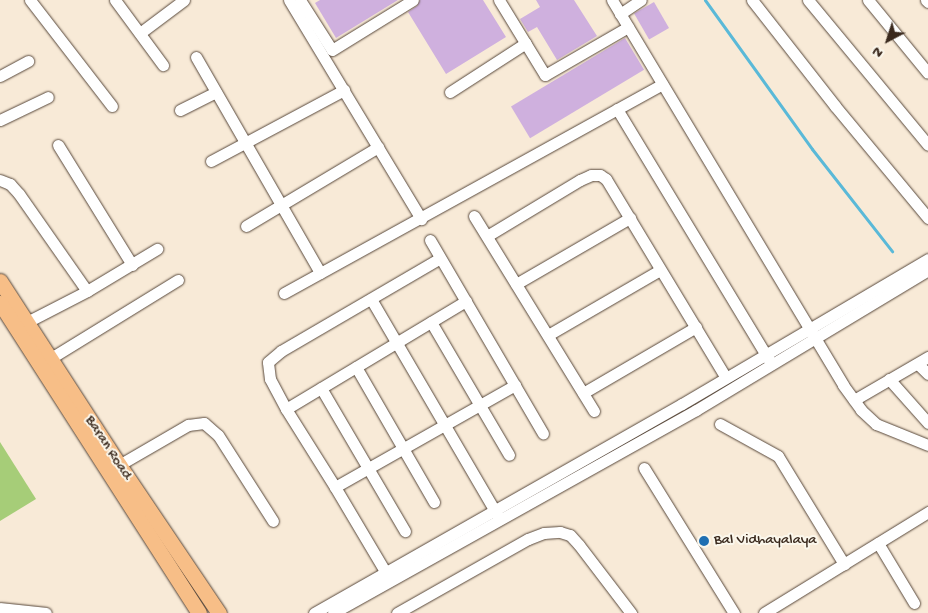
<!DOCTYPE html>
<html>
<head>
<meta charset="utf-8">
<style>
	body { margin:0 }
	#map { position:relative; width:928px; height:613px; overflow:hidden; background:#f8ead7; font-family:"Gochi Hand",sans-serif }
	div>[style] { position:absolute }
	.green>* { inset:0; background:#a6cd78 }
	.stream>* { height:3px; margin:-1.5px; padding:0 1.5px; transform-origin:1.5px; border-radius:1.5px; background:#5ab9d8 }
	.building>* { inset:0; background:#cfb0de; transform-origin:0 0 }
	.roads { filter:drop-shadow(0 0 1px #57473a) drop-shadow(0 0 1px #57473a) }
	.minor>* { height:11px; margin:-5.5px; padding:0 5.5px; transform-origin:5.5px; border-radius:5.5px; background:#fff }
	.major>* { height:15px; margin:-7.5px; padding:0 7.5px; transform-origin:7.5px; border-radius:7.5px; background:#f7be87 }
	.dots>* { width:14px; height:14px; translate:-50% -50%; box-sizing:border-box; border:2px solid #fbf7ec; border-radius:50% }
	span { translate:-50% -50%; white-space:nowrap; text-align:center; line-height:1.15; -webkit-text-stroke:4px #fbf7ec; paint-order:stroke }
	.street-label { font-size:15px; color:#3b2a1e }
	.poi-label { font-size:15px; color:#3b2a1e }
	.left { translate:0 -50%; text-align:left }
	.north { position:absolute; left:863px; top:15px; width:50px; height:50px; -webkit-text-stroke:4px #fbf7ec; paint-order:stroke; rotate:220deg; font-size:14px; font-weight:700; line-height:20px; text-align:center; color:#3b2a1e }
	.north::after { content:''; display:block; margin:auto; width:18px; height:22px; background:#3b2a1e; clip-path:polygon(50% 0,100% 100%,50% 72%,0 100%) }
</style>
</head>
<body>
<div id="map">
	<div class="green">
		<i style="clip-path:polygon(0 442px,36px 499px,0 521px)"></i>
	</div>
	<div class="stream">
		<i style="left:705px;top:0;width:183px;rotate:54.3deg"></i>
		<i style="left:812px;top:149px;width:130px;rotate:51.9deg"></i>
	</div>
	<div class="building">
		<i style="clip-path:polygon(320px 0,398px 0,336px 38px,315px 3px)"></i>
		<i style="clip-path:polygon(420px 0,483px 0,506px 37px,446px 74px,408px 12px,417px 6px)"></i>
		<i style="clip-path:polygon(536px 0,574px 0,597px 36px,557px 60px,537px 27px,528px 32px,520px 19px,540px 7px)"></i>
		<i style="left:654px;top:2px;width:30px;height:23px;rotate:60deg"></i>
		<i style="left:625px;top:38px;width:37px;height:133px;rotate:59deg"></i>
	</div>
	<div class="roads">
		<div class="minor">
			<i style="left:30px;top:0;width:134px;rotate:52.3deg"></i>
			<i style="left:115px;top:0;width:81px;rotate:53.6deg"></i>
			<i style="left:289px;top:0;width:256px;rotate:58.9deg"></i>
			<i style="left:300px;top:0;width:59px;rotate:57.4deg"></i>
			<i style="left:332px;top:50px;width:95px;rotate:-31.7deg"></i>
			<i style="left:499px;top:0;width:88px;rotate:58.5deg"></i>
			<i style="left:545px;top:75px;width:96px;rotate:-30deg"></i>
			<i style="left:612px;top:0;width:449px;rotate:59deg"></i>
			<i style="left:843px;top:385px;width:31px;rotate:54deg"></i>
			<i style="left:861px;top:410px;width:21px;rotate:43deg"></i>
			<i style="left:876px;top:424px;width:56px;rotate:22deg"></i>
			<i style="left:752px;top:0;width:135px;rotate:51.9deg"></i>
			<i style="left:835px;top:106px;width:146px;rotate:50.3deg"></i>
			<i style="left:808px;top:0;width:188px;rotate:50.4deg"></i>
			<i style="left:868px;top:0;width:94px;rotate:50.6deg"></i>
			<i style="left:926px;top:0;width:3px;rotate:45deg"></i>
			<i style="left:620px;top:14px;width:25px;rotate:-34deg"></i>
			<i style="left:140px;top:33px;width:55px;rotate:-36.9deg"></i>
			<i style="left:196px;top:57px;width:249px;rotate:60.1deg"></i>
			<i style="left:0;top:76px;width:32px;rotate:-28deg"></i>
			<i style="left:450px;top:92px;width:90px;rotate:-32.8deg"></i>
			<i style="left:617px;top:109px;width:293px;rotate:58.8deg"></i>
			<i style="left:180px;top:110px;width:40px;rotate:-26.6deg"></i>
			<i style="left:0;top:120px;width:53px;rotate:-25.6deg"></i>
			<i style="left:58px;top:145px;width:141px;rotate:58.3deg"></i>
			<i style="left:211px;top:161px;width:151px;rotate:-28.1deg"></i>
			<i style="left:0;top:180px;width:11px;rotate:22deg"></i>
			<i style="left:10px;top:184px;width:13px;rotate:48deg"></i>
			<i style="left:19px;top:194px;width:118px;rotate:55deg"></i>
			<i style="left:474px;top:216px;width:229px;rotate:58.4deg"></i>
			<i style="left:246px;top:226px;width:154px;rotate:-30.9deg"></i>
			<i style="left:487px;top:236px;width:109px;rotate:-31.1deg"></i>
			<i style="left:580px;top:180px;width:12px;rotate:-24deg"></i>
			<i style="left:591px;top:175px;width:9px"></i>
			<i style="left:600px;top:175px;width:7px;rotate:34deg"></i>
			<i style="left:606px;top:179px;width:232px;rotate:58.9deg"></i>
			<i style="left:430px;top:240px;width:224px;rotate:59.7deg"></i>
			<i style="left:516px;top:284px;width:132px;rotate:-30.1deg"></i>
			<i style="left:284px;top:293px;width:432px;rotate:-28.9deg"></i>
			<i style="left:371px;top:299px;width:250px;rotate:59.7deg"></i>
			<i style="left:27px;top:322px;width:68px;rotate:-27.3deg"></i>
			<i style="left:87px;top:291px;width:82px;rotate:-31deg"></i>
			<i style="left:431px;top:322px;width:154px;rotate:59.6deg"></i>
			<i style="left:548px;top:335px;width:129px;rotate:-30.1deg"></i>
			<i style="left:51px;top:358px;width:149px;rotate:-31.6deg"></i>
			<i style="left:918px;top:364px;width:14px;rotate:45deg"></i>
			<i style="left:356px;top:367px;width:156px;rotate:60deg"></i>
			<i style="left:889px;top:379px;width:59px;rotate:48.4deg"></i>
			<i style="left:321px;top:388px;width:166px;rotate:59.6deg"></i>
			<i style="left:583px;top:393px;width:131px;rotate:-30.3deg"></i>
			<i style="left:854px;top:400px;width:86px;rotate:-30.2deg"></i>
			<i style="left:286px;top:409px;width:210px;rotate:-31deg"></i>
			<i style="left:720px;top:424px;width:66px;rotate:28.9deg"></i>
			<i style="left:778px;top:456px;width:127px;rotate:58.6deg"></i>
			<i style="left:119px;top:465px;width:80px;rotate:-30.1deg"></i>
			<i style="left:188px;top:425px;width:16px;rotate:-7deg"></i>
			<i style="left:204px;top:423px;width:18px;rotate:41deg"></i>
			<i style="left:218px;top:435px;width:102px;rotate:57.4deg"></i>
			<i style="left:644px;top:468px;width:171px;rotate:58.2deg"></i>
			<i style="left:335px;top:487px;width:207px;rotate:-29.5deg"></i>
			<i style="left:878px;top:543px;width:70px;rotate:59deg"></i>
			<i style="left:389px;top:578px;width:106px;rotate:-120.7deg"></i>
			<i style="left:335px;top:487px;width:92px;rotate:-122.1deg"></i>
			<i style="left:286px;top:409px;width:34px;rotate:-118deg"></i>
			<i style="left:270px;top:379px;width:17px;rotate:-97deg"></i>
			<i style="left:268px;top:362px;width:17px;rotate:-40deg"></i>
			<i style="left:281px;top:351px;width:184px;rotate:-30.3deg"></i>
			<i style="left:0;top:608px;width:46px;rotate:6.2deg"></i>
			<i style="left:314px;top:613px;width:423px;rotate:-29.6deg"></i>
			<i style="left:682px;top:404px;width:286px;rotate:-30.5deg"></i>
			<i style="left:333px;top:613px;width:416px;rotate:-29.2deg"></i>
			<i style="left:696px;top:410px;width:271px;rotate:-31.1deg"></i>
			<i style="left:397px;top:613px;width:150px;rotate:-29.5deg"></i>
			<i style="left:528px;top:539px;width:17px;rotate:-21deg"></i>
			<i style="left:544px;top:533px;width:16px;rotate:-4deg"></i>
			<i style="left:560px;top:532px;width:10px;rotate:17deg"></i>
			<i style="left:570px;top:535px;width:13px;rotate:48deg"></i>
			<i style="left:579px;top:545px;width:86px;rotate:52.6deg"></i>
			<i style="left:764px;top:613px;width:193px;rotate:-31.6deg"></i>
		</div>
		<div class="major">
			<i style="left:0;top:281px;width:219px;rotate:57.1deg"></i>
			<i style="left:119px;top:465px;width:179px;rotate:56deg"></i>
			<i style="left:0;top:303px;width:368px;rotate:57.3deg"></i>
		</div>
	</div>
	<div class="dots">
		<i style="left:704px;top:541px;background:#1f6fb2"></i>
	</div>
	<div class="street-label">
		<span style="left:108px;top:448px;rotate:57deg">Baran Road</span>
	</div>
	<div class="poi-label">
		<span class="left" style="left:714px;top:541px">Bal Vidhayalaya</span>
	</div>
	<div class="north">N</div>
</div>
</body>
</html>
